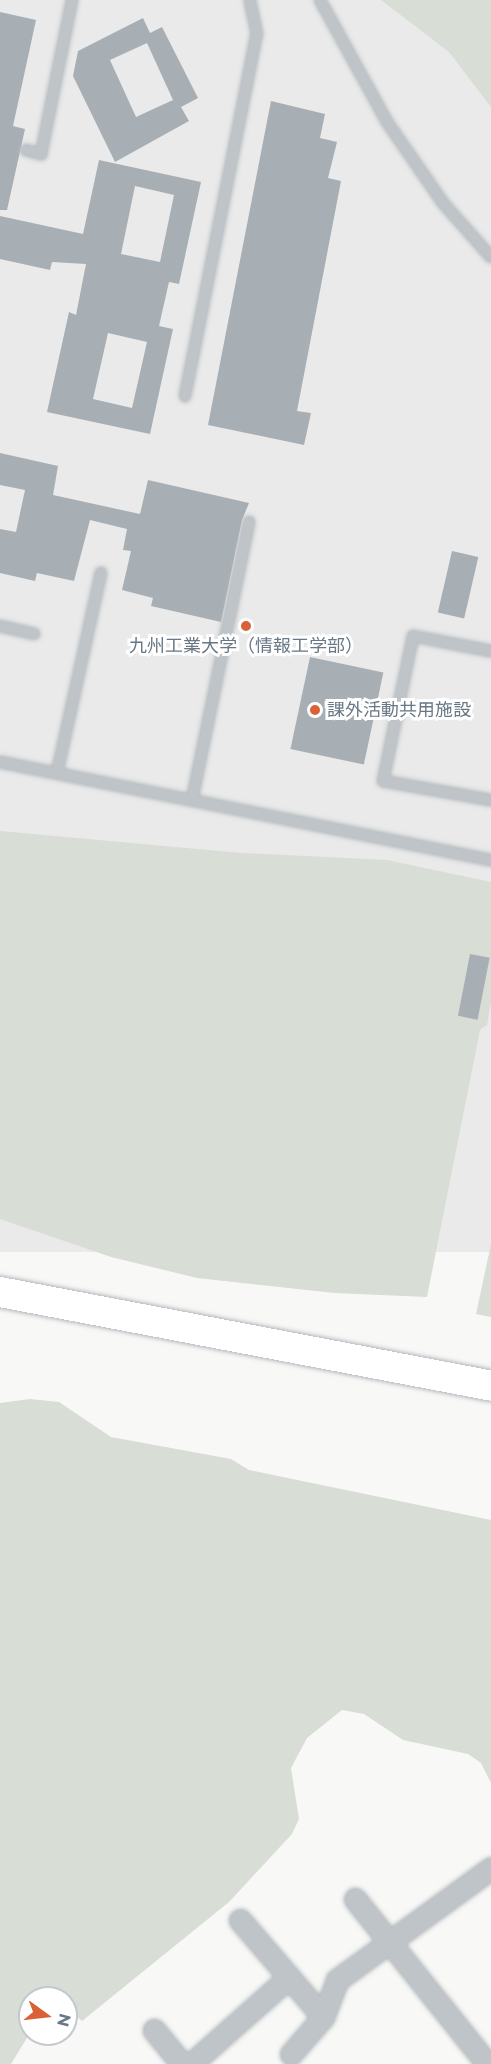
<!DOCTYPE html>
<html>
<head>
<meta charset="utf-8">
<style>
	body { margin:0 }
	#map { position:relative; width:491px; height:2064px; overflow:hidden; background:#f8f9f6; font-family:Montserrat,"Noto Sans JP",sans-serif }
	div>[style] { position:absolute }
	.built>* { inset:0; background:#e9eae9; transform-origin:0 0 }
	.green>* { inset:0; background:#d8ddd6 }
	.building>* { inset:0; background:#a7afb5; transform-origin:0 0 }
	.roads { filter:drop-shadow(0 0 2px #b4b9be) drop-shadow(0 0 2px #b4b9be) }
	.lane>* { height:10px; margin:-5px; padding:0 5px; transform-origin:5px; border-radius:5px; background:#bfc4c8 }
	.street>* { height:21px; margin:-10.5px; padding:0 10.5px; transform-origin:10.5px; border-radius:10.5px; background:#bfc4c8 }
	.secondary>* { height:30px; margin:-15px; padding:0 15px; transform-origin:15px; border-radius:15px; background:#fff }
	.dots>* { width:16px; height:16px; translate:-50% -50%; box-sizing:border-box; border:3px solid #fff; border-radius:50% }
	span { translate:-50% -50%; white-space:nowrap; text-align:center; line-height:1.15; -webkit-text-stroke:6px #fff; paint-order:stroke }
	.poi-label { font-size:18px; color:#697886 }
	.left { translate:0 -50%; text-align:left }
	.north { position:absolute; left:18px; top:1986px; width:60px; height:60px; box-sizing:border-box; background:#fff; border:2px solid #c3c9cf; border-radius:50%; rotate:105deg; font-size:16px; font-weight:700; line-height:24px; text-align:center; color:#697886 }
	.north::after { content:''; display:block; margin:auto; width:21px; height:27px; background:#da6035; clip-path:polygon(50% 0,100% 100%,50% 72%,0 100%) }
</style>
</head>
<body>
<div id="map">
	<div class="built">
		<i style="left:0;top:0;width:491px;height:1252px"></i>
	</div>
	<div class="green">
		<i style="clip-path:polygon(381px 0,491px 0,491px 107px,449px 52px)"></i>
		<i style="clip-path:polygon(0 831px,241px 853px,387px 860px,491px 882px,491px 1002px,487px 1025px,480px 1030px,427px 1297px,334px 1293px,197px 1278px,111px 1257px,0 1219px)"></i>
		<i style="clip-path:polygon(491px 1244px,491px 1317px,476px 1314px)"></i>
		<i style="clip-path:polygon(30px 1399px,59px 1402px,111px 1437px,231px 1459px,249px 1470px,491px 1520px,491px 1783px,481px 1763px,468px 1754px,403px 1740px,364px 1714px,342px 1710px,307px 1738px,291px 1768px,299px 1819px,292px 1834px,229px 1902px,82px 2021px,66px 2008px,66px 1998px,30px 1998px,30px 2033px,11px 2064px,0 2064px,0 1403px)"></i>
	</div>
	<div class="building">
		<i style="clip-path:polygon(0 12px,36px 20px,13px 126px,25px 129px,7px 210px,0 210px)"></i>
		<i style="clip-path:polygon(evenodd,143px 18px,150px 33px,162px 27px,198px 98px,181px 107px,189px 121px,115px 162px,73px 76px,78px 51px,143px 18px,147px 43px,173px 100px,136px 117px,110px 60px,147px 43px)"></i>
		<i style="clip-path:polygon(271px 101px,325px 114px,320px 138px,337px 142px,328px 178px,341px 181px,297px 411px,311px 413px,304px 445px,208px 425px)"></i>
		<i style="clip-path:polygon(evenodd,99px 160px,201px 182px,179px 284px,169px 282px,159px 326px,173px 329px,150px 434px,47px 412px,69px 312px,76px 315px,86px 264px,52px 262px,50px 270px,0 259px,0 216px,83px 234px,99px 160px,135px 186px,174px 195px,160px 262px,121px 254px,135px 186px,99px 160px,108px 333px,147px 342px,132px 408px,93px 399px,108px 333px)"></i>
		<i style="clip-path:polygon(0 453px,58px 466px,53px 495px,140px 514px,148px 480px,249px 503px,242px 520px,221px 622px,151px 606px,153px 598px,122px 590px,131px 551px,123px 550px,127px 529px,90px 520px,74px 581px,37px 573px,35px 581px,0 573px,0 529px,16px 532px,25px 490px,0 485px)"></i>
		<i style="left:452px;top:551px;width:27px;height:63px;rotate:13deg"></i>
		<i style="left:310px;top:657px;width:75px;height:94px;rotate:12deg"></i>
		<i style="left:470px;top:954px;width:20px;height:63px;rotate:11deg"></i>
	</div>
	<div class="roads">
		<div class="lane">
			<i style="left:320px;top:0;width:139px;rotate:61.2deg"></i>
			<i style="left:387px;top:122px;width:98px;rotate:55.3deg"></i>
			<i style="left:443px;top:203px;width:72px;rotate:48.4deg"></i>
			<i style="left:26px;top:150px;width:16px;rotate:15deg"></i>
			<i style="left:41px;top:154px;width:157px;rotate:-78.6deg"></i>
			<i style="left:185px;top:396px;width:369px;rotate:-78.8deg"></i>
			<i style="left:257px;top:34px;width:35px;rotate:-102deg"></i>
			<i style="left:0;top:626px;width:35px;rotate:13deg"></i>
			<i style="left:491px;top:651px;width:79px;rotate:-169.1deg"></i>
			<i style="left:413px;top:636px;width:148px;rotate:101.7deg"></i>
			<i style="left:383px;top:781px;width:110px;rotate:10deg"></i>
			<i style="left:0;top:762px;width:501px;rotate:11.29deg"></i>
			<i style="left:57px;top:773px;width:205px;rotate:-77.6deg"></i>
			<i style="left:192px;top:800px;width:284px;rotate:-78.4deg"></i>
		</div>
		<div class="street">
			<i style="left:355px;top:1899px;width:211px;rotate:51.3deg"></i>
			<i style="left:240px;top:1920px;width:128px;rotate:49.4deg"></i>
			<i style="left:154px;top:2030px;width:44px;rotate:50.5deg"></i>
			<i style="left:291px;top:2054px;width:49px;rotate:-49.1deg"></i>
			<i style="left:323px;top:2017px;width:40px;rotate:-69deg"></i>
			<i style="left:337px;top:1980px;width:190px;rotate:-36deg"></i>
			<i style="left:191px;top:2064px;width:131px;rotate:-41.6deg"></i>
		</div>
		<div class="secondary">
			<i style="left:0;top:1292px;width:500px;rotate:10.8deg"></i>
		</div>
	</div>
	<div class="dots">
		<i style="left:246px;top:626px;background:#da6035"></i>
		<i style="left:315px;top:710px;background:#da6035"></i>
	</div>
	<div class="poi-label">
		<span style="left:246px;top:646px">九州工業大学（情報工学部）</span>
		<span class="left" style="left:327px;top:710px">課外活動共用施設</span>
	</div>
	<div class="north">N</div>
</div>
</body>
</html>
